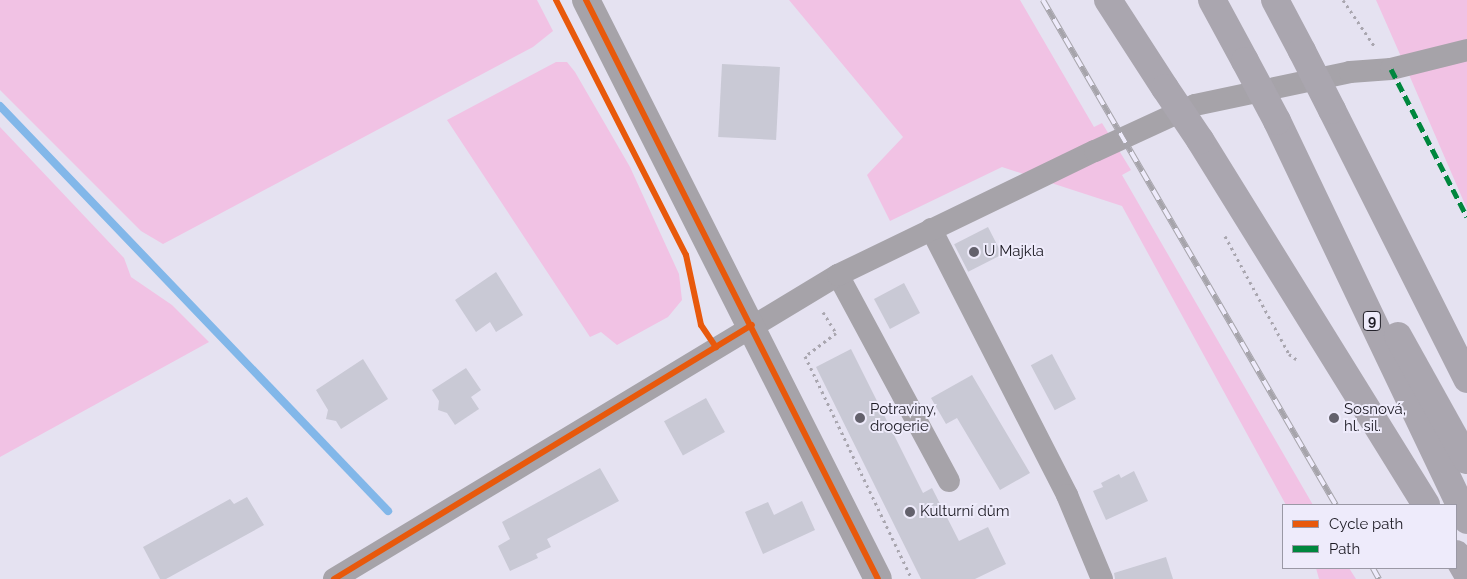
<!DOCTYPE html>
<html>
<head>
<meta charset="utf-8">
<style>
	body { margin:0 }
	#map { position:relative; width:1467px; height:579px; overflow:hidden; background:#e5e2f1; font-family:Raleway,sans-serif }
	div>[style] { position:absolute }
	.green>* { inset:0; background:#f1c2e4 }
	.stream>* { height:8px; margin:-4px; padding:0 4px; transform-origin:4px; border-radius:4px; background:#82b7e9 }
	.building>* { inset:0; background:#c9c9d5; transform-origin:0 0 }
	.path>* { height:3px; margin-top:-1.5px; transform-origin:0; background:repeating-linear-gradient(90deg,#a9a6af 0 2.5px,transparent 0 6.5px) }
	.minor>* { height:22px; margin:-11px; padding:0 11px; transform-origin:11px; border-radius:11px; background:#a6a3a9 }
	.tertiary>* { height:28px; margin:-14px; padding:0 14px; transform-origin:14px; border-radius:14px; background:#a6a3a9 }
	.primary>* { height:28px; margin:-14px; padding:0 14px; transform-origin:14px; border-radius:14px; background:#aaa6af }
	.rail>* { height:5.5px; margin-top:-2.75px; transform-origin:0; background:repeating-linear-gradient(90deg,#eeebfb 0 11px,#a6a4ab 0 22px); box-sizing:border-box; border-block:1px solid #a6a4ab }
	.primary-bridge>* { height:28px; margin:-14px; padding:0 14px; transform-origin:14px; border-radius:14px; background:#aaa6af }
	.quiet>* { height:5px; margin-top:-2.5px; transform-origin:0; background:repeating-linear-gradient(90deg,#00873e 0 10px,transparent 0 15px) }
	.cycleway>* { height:6px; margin:-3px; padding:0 3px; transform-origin:3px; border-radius:3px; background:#e8590c }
	.dots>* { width:14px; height:14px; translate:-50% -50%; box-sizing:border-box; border:2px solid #eeebfb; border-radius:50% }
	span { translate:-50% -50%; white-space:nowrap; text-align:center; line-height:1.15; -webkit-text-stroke:4px #eeebfb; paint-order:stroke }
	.shield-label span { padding:1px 4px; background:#eeebfb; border:1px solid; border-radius:4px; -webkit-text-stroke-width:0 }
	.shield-label { font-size:14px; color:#1d1b24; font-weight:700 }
	.poi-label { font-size:15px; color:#1d1b24 }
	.left { translate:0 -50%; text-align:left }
	.legend { position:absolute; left:1282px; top:504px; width:175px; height:65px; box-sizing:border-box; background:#eeebfb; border:1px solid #9a98a5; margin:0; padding:6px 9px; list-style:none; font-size:15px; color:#1d1b24 }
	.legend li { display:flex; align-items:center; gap:10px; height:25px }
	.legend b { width:25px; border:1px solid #9a98a5 }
</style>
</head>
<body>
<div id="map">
	<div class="green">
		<i style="clip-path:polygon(0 0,537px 0,553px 31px,533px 47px,163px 244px,141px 231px,0 90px)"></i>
		<i style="clip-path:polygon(789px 0,1020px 0,1094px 127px,1102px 123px,1131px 170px,1122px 175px,1313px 505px,1286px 505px,1122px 206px,1002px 167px,890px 221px,867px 175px,903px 137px)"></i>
		<i style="clip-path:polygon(1376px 0,1467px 0,1467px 209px,1410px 77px)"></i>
		<i style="clip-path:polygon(556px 62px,567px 62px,575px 72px,630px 167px,679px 274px,682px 300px,668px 317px,617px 345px,601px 332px,590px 337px,447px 120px)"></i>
		<i style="clip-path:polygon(0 127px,124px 258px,131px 277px,172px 305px,209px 342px,0 457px)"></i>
		<i style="clip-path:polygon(1316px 568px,1349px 568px,1356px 579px,1319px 579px)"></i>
	</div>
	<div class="stream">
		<i style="left:0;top:106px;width:561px;rotate:46.23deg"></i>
	</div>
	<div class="building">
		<i style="left:722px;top:64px;width:58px;height:73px;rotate:3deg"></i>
		<i style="left:988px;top:227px;width:31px;height:38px;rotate:63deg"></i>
		<i style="clip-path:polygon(496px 272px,523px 315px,496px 332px,490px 322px,476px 332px,455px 300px)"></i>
		<i style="left:904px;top:283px;width:34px;height:34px;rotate:62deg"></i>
		<i style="clip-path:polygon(851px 349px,923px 493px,932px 488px,959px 541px,988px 527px,1006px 564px,975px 579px,921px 579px,816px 367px)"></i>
		<i style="left:1052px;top:354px;width:51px;height:24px;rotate:62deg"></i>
		<i style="clip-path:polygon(363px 359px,388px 399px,341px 429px,336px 421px,326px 419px,328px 410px,316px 390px)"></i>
		<i style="clip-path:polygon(466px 368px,481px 390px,471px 397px,479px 409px,455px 425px,447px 413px,438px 410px,439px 401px,432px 390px)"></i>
		<i style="clip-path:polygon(972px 375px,1030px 473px,1000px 490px,957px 418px,946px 424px,931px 398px)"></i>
		<i style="left:706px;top:398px;width:39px;height:48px;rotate:61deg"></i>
		<i style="clip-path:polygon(600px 468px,619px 501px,547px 539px,551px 547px,536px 554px,538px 558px,510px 571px,498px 546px,510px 539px,502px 522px)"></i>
		<i style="clip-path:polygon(1134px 471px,1148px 501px,1106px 520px,1093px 491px,1103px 487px,1101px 483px,1119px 474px,1121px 478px)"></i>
		<i style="clip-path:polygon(247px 497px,264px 525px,166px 579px,160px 579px,143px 547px,230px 499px,234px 504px)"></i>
		<i style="clip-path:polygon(802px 501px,815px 530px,763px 554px,745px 512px,768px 502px,774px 515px)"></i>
		<i style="clip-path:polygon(1166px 557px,1173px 579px,1115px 579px,1114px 573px)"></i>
	</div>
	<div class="path">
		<i style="left:1343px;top:0;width:57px;rotate:55.8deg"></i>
		<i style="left:1225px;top:236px;width:134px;rotate:61.5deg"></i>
		<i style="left:1289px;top:354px;width:9px;rotate:36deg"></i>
		<i style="left:823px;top:312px;width:25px;rotate:58deg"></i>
		<i style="left:836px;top:333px;width:39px;rotate:143deg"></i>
		<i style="left:805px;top:356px;width:247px;rotate:64.4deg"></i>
	</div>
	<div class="minor">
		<i style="left:931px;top:229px;width:299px;rotate:62.9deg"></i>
		<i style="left:1067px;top:495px;width:91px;rotate:67.4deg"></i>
		<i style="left:838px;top:275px;width:234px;rotate:61.7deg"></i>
		<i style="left:334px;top:579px;width:589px;rotate:-31.1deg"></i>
		<i style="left:838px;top:275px;width:285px;rotate:-25.8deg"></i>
		<i style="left:1095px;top:151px;width:110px;rotate:-24.7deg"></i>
		<i style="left:1195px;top:105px;width:158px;rotate:-12deg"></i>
		<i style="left:1350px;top:72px;width:41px;rotate:-4.2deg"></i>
		<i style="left:1391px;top:69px;width:78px;rotate:-14deg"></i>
	</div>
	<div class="tertiary">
		<i style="left:586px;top:0;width:648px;rotate:63.24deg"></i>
	</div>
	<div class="primary">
		<i style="left:1108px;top:0;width:105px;rotate:57.1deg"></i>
		<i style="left:1212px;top:0;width:69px;rotate:61.6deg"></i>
		<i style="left:1275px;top:0;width:58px;rotate:62.1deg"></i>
		<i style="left:1332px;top:110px;width:301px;rotate:63.3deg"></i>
		<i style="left:1277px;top:121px;width:442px;rotate:64.5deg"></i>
		<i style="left:1200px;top:140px;width:429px;rotate:58.2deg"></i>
		<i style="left:1398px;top:336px;width:142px;rotate:60.9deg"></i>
		<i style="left:1456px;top:554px;width:22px;rotate:60deg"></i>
	</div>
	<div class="rail">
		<i style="left:1043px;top:0;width:584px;rotate:59.88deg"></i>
		<i style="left:1373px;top:568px;width:13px;rotate:61deg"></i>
	</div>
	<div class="primary-bridge">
		<i style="left:1302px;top:51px;width:66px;rotate:63deg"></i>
		<i style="left:1245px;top:61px;width:68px;rotate:61.9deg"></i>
		<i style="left:1165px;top:88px;width:63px;rotate:56.1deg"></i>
	</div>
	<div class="quiet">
		<i style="left:1391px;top:69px;width:166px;rotate:62.8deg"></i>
	</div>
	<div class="cycleway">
		<i style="left:556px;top:0;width:286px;rotate:63deg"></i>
		<i style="left:686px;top:255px;width:72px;rotate:77.9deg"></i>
		<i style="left:701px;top:325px;width:27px;rotate:56deg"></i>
		<i style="left:586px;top:0;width:648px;rotate:63.24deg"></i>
		<i style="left:334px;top:579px;width:489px;rotate:-31.3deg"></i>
	</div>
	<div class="dots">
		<i style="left:974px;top:252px;background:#63616c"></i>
		<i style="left:860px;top:418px;background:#63616c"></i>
		<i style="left:1334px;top:418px;background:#63616c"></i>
		<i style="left:910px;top:512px;background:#63616c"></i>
	</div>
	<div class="shield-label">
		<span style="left:1372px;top:321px">9</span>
	</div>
	<div class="poi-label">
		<span class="left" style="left:984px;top:252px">U Majkla</span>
		<span class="left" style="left:870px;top:418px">Potraviny,<br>drogerie</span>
		<span class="left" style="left:1344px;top:418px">Sosnová,<br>hl. sil.</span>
		<span class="left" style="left:920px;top:512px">Kulturní dům</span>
	</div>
	<ul class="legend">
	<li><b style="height:6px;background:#e8590c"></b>Cycle path</li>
	<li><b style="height:6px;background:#00873e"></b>Path</li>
	</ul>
</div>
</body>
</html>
